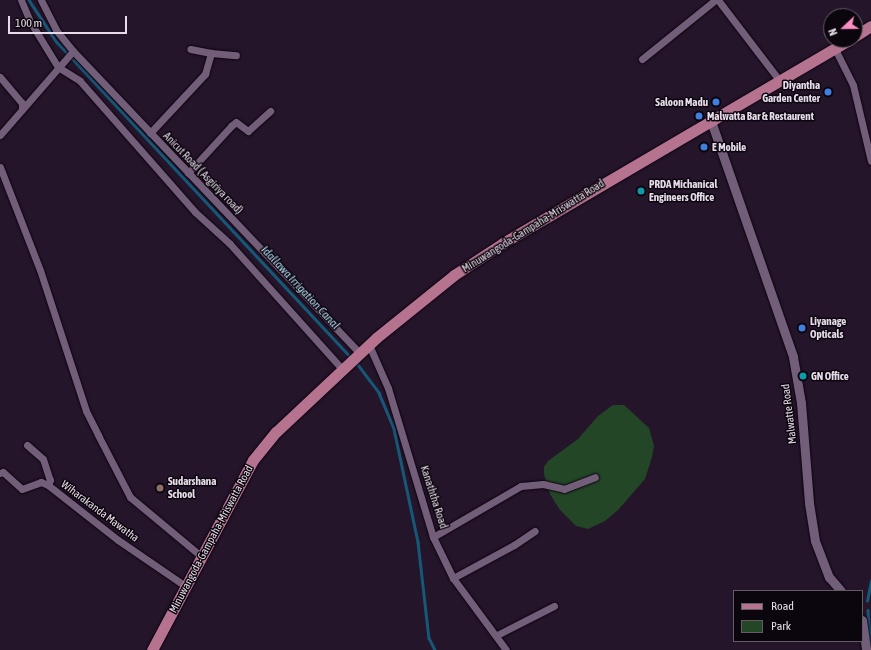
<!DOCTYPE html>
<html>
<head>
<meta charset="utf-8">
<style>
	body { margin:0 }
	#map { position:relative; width:871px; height:650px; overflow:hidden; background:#25152a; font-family:"Asap Condensed",sans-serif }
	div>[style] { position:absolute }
	.green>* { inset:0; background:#234626 }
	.stream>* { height:2.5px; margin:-1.25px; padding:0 1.25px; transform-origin:1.25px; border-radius:1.25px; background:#165878 }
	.roads { filter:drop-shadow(0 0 1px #0e0212) drop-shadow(0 0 1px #0e0212) }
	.minor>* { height:7px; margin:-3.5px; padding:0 3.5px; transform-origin:3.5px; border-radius:3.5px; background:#725e78 }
	.tertiary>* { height:9px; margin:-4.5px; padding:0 4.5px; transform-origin:4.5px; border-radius:4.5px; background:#725e78 }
	.primary>* { height:11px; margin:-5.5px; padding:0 5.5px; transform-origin:5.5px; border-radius:5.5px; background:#b5738f }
	.dots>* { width:11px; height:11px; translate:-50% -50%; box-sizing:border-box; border:2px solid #0b050d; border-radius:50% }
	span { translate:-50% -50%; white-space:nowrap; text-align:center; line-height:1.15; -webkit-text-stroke:3px #0b050d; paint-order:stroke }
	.poi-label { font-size:11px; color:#e6dbe9; font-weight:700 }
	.right { translate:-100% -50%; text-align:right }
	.left { translate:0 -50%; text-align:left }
	.street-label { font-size:11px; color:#e6dbe9 }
	.water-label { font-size:12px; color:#b8dff7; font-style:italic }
	.legend { position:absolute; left:733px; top:590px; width:130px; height:52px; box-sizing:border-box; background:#0b050d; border:1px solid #635b65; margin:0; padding:5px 7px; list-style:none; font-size:12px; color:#e6dbe9 }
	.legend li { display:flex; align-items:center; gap:8px; height:20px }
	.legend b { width:20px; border:1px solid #635b65 }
	.north { position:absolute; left:823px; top:8px; width:40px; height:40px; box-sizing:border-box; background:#0b050d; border:1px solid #635b65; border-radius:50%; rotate:248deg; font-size:11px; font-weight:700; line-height:16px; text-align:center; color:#e6dbe9 }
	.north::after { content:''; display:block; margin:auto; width:14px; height:18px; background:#fc8fc1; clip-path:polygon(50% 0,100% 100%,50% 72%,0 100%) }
	.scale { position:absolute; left:8px; top:16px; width:119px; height:18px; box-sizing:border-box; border:2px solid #e6dbe9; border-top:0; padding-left:5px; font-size:12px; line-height:14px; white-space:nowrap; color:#e6dbe9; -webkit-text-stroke:3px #0b050d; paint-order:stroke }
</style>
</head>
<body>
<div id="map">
	<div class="green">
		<i style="clip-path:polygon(613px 405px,624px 405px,649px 428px,654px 446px,652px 457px,645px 479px,618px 510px,605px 521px,588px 529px,576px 526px,560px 510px,550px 494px,544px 474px,544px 467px,548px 461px,578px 439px,598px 416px)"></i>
	</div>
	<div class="stream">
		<i style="left:29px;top:0;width:49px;rotate:56.6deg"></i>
		<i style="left:56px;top:41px;width:432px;rotate:47deg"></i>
		<i style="left:356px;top:362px;width:39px;rotate:53deg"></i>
		<i style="left:379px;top:393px;width:39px;rotate:67deg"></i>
		<i style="left:394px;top:429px;width:116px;rotate:78deg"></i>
		<i style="left:418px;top:542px;width:97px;rotate:83.5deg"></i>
		<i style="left:429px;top:638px;width:13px;rotate:63deg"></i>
		<i style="left:867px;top:601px;width:20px;rotate:-79deg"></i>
		<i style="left:868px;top:610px;width:39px;rotate:86deg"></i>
	</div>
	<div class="roads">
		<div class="minor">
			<i style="left:21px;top:0;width:25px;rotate:67deg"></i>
			<i style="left:31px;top:23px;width:52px;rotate:58.5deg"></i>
			<i style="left:58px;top:67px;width:26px;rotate:32deg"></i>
			<i style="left:80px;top:81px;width:174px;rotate:48.7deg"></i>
			<i style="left:195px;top:212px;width:47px;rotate:42.4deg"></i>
			<i style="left:230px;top:244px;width:169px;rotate:48.1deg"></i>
			<i style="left:41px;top:0;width:34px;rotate:63deg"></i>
			<i style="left:56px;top:30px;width:27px;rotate:51deg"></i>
			<i style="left:73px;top:51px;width:417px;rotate:46.5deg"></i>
			<i style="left:718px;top:0;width:102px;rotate:52.6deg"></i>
			<i style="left:835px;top:49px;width:40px;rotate:63.4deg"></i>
			<i style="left:853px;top:85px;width:78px;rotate:76.7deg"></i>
			<i style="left:211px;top:53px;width:25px;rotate:5deg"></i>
			<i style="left:642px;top:59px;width:94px;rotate:-38.9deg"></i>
			<i style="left:0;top:77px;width:34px;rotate:50deg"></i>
			<i style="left:22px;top:103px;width:6px;rotate:90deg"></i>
			<i style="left:150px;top:133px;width:81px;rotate:-47deg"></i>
			<i style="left:205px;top:74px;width:22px;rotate:-74deg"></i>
			<i style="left:211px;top:53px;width:21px;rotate:-169deg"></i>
			<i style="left:0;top:135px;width:111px;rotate:-49deg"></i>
			<i style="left:0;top:167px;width:110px;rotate:68.8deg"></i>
			<i style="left:40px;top:270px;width:148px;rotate:71.9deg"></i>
			<i style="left:86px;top:411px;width:27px;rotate:63deg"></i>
			<i style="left:98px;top:435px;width:70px;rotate:62.7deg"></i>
			<i style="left:130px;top:497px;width:94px;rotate:39.8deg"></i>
			<i style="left:188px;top:173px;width:64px;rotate:-47.5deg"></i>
			<i style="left:231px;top:126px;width:6px;rotate:-39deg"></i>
			<i style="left:236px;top:122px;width:15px;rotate:37deg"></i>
			<i style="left:248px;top:131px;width:30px;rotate:-42deg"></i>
			<i style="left:369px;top:345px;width:47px;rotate:66.2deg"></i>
			<i style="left:388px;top:388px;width:156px;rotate:73.2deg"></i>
			<i style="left:433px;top:537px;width:102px;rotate:-30.1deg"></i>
			<i style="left:521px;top:486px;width:22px;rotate:-5deg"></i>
			<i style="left:543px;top:484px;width:22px;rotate:13deg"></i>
			<i style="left:564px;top:489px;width:33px;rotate:-21deg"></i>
			<i style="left:27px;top:445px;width:21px;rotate:41deg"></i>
			<i style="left:43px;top:459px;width:22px;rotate:72deg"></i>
			<i style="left:50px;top:480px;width:5px;rotate:112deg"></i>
			<i style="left:0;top:473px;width:3px;rotate:-18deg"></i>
			<i style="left:3px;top:472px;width:25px;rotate:42deg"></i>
			<i style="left:22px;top:489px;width:20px;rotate:-20deg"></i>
			<i style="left:41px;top:482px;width:8px;rotate:23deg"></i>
			<i style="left:48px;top:485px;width:89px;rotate:38.2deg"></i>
			<i style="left:118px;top:540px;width:83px;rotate:34.3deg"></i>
			<i style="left:433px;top:537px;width:46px;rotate:64deg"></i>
			<i style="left:453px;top:578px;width:89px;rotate:53.6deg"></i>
			<i style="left:453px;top:578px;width:69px;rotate:-28.4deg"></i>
			<i style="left:514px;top:545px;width:25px;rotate:-34deg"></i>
			<i style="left:497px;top:635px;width:64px;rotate:-27deg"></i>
		</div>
		<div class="tertiary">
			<i style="left:711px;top:121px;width:250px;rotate:70.8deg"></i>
			<i style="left:793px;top:357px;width:47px;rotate:80.1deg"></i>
			<i style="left:801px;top:403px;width:100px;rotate:85.4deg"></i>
			<i style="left:809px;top:503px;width:38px;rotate:81deg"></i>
			<i style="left:815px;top:541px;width:39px;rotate:69deg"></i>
			<i style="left:829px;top:577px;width:18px;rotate:49deg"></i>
			<i style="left:862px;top:620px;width:30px;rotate:82deg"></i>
		</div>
		<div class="primary">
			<i style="left:855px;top:36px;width:19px;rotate:-32deg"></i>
			<i style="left:152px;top:650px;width:215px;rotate:-62deg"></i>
			<i style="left:253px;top:460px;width:36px;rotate:-51deg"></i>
			<i style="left:276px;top:432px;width:137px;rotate:-43.2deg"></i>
			<i style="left:376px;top:338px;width:100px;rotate:-38.9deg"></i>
			<i style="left:454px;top:275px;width:59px;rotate:-33.1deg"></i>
			<i style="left:503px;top:243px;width:401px;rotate:-30.4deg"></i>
		</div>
	</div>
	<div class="dots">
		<i style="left:828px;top:92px;background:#3f7fe0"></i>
		<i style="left:716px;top:102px;background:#3f7fe0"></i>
		<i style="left:699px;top:116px;background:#3f7fe0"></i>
		<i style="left:704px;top:147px;background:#3f7fe0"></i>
		<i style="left:641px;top:191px;background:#0f9aa8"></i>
		<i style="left:802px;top:328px;background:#3f7fe0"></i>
		<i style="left:803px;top:376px;background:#0f9aa8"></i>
		<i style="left:160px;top:488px;background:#8d6e63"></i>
	</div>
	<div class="poi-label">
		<span class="right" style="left:820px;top:92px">Diyantha<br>Garden Center</span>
		<span class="right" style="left:708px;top:102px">Saloon Madu</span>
		<span class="left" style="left:707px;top:116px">Malwatta Bar &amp; Restaurent</span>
		<span class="left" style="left:712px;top:147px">E Mobile</span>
		<span class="left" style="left:649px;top:191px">PRDA Michanical<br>Engineers Office</span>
		<span class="left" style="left:810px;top:328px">Liyanage<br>Opticals</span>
		<span class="left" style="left:811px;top:376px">GN Office</span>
		<span class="left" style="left:168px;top:488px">Sudarshana<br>School</span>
	</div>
	<div class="street-label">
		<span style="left:203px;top:173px;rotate:46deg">Anicut Road ( Asgiriya road)</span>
		<span style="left:533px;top:226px;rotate:-32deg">Minuwangoda-Gampaha-Mriswatta Road</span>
		<span style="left:789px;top:414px;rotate:-97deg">Malwatte Road</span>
		<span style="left:434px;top:497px;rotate:72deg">Kanaththa Road</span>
		<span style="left:100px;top:511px;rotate:37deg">Wiharakanda Mawatha</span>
		<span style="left:211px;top:539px;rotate:-62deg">Minuwangoda-Gampaha-Mriswatta Road</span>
	</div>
	<div class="water-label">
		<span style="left:300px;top:288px;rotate:47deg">Idallawa Irrigation Canal</span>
	</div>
	<ul class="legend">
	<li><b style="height:5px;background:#b5738f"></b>Road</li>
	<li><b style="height:11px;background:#234626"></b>Park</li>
	</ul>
	<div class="north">N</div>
	<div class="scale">100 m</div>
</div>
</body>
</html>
